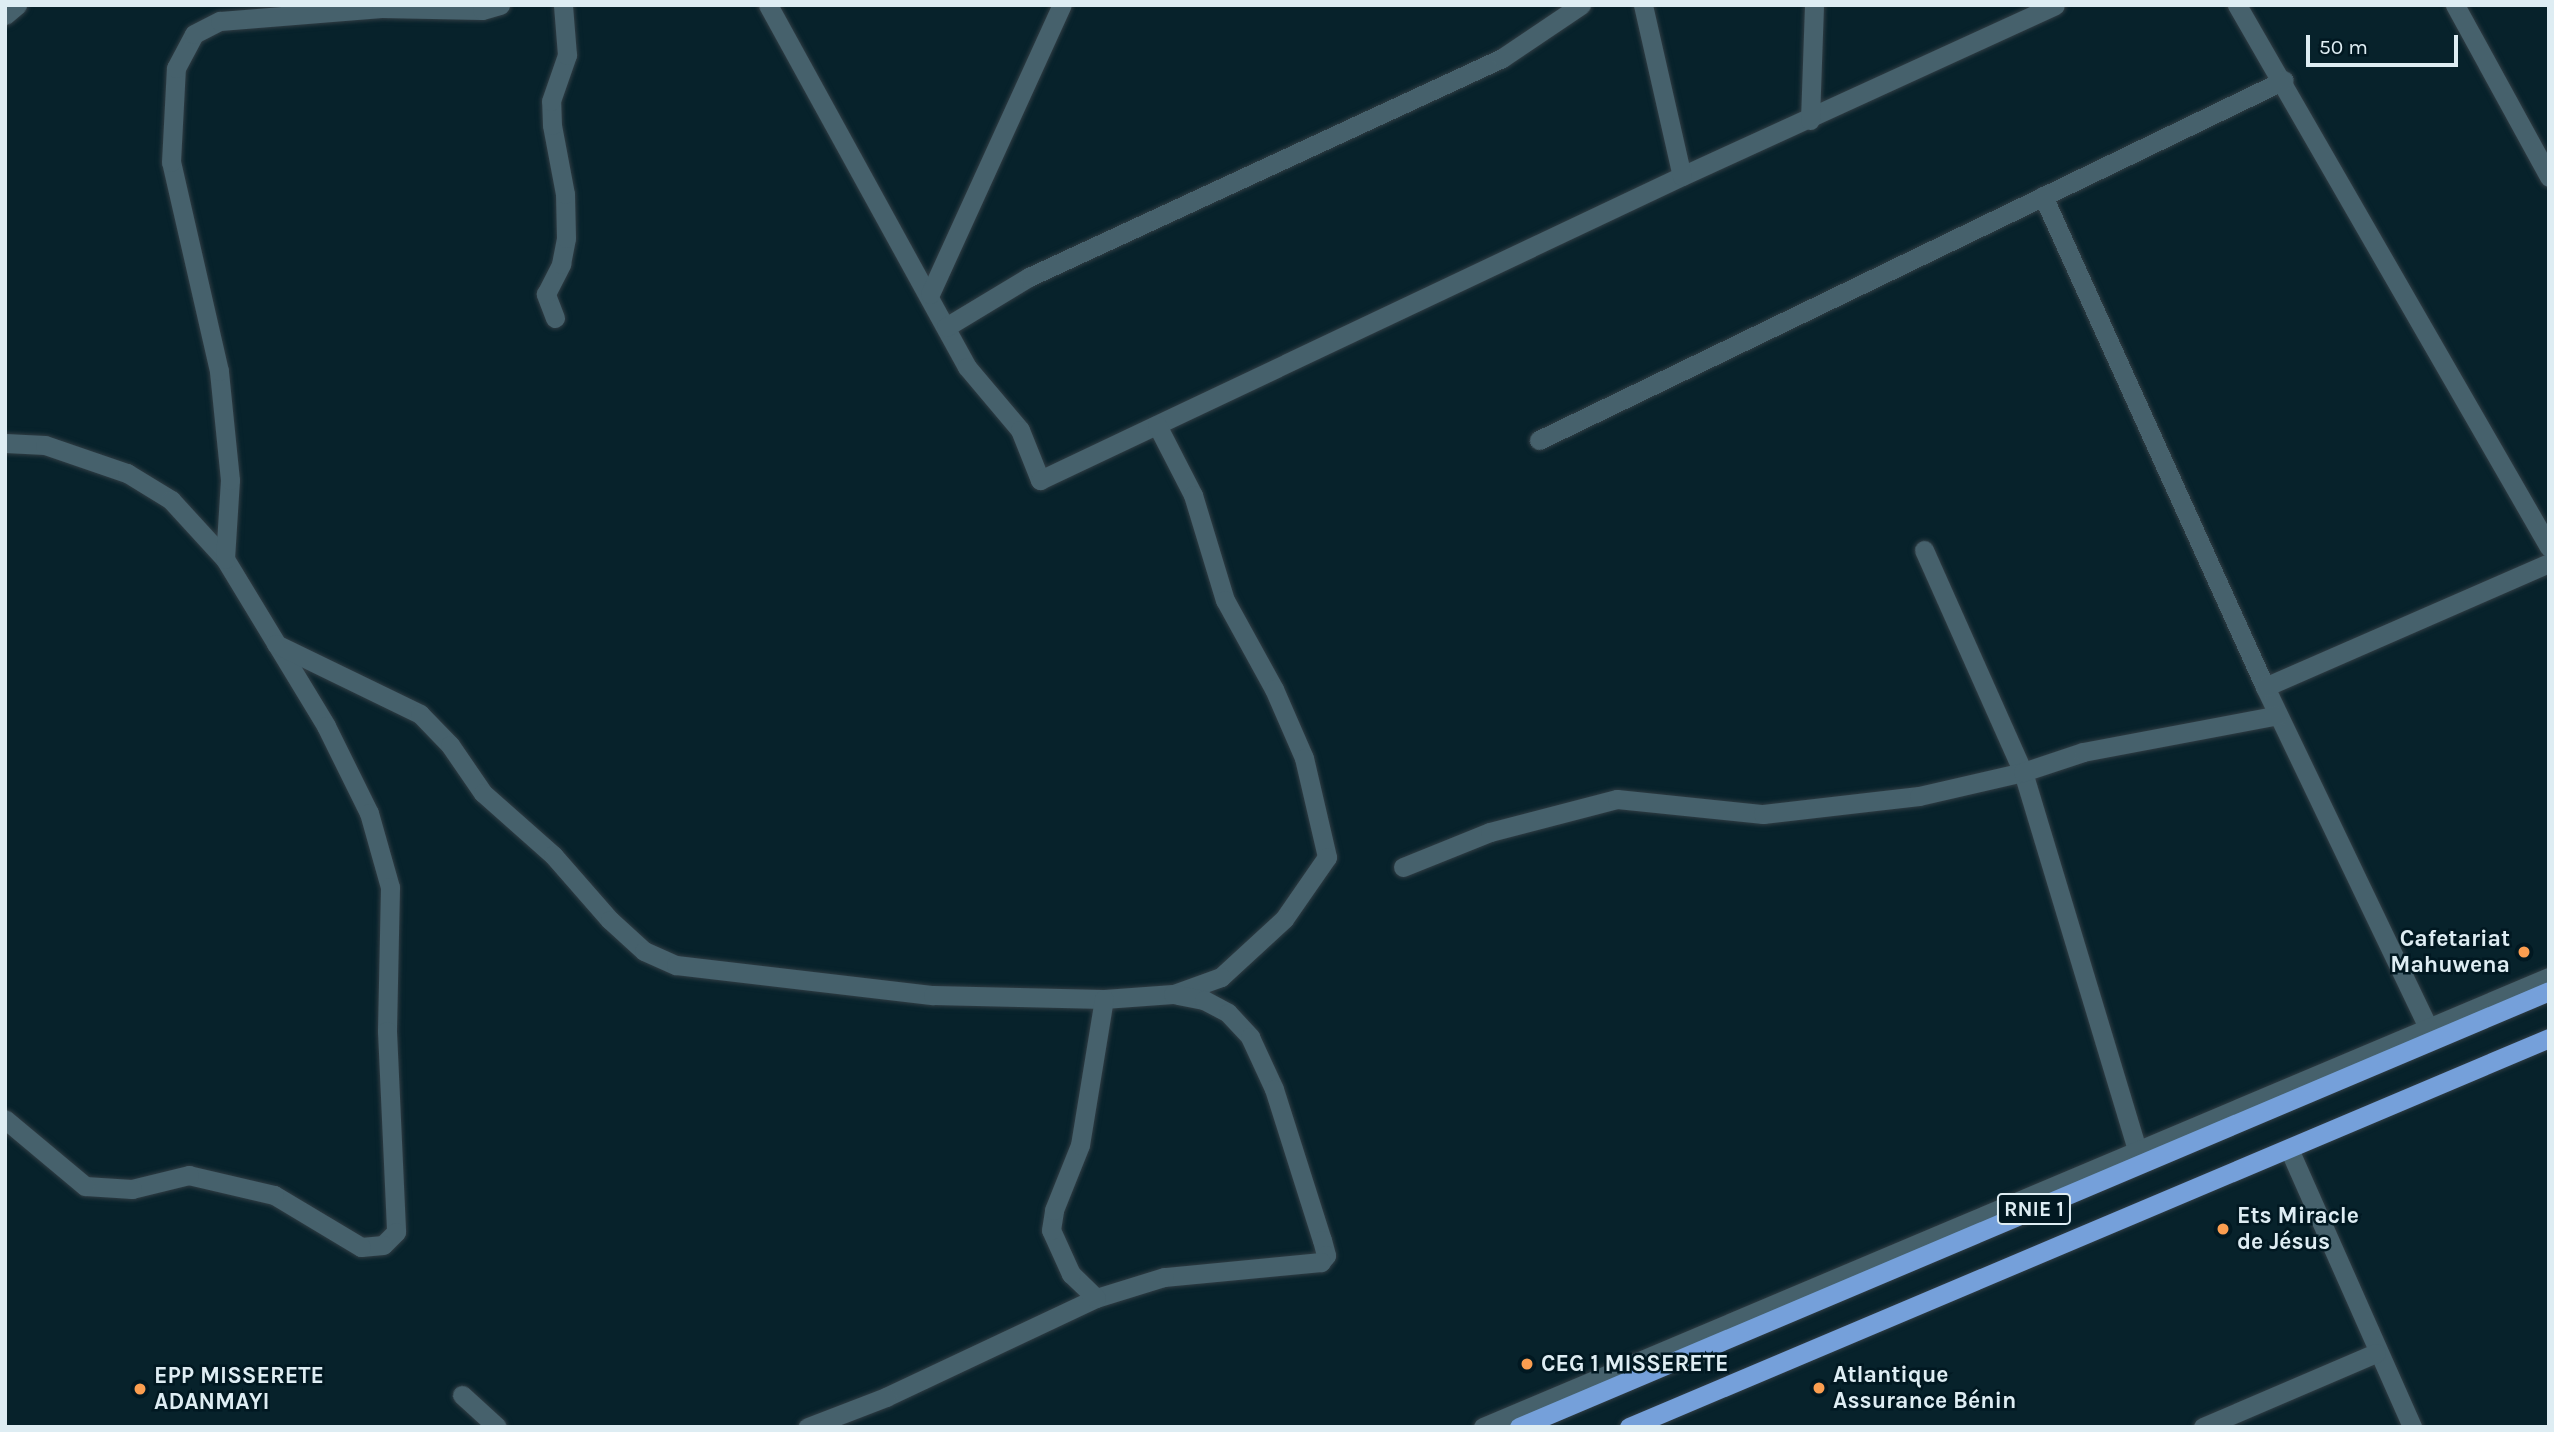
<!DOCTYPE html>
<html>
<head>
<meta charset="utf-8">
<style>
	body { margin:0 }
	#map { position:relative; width:2554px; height:1432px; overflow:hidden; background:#07222b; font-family:Karla,sans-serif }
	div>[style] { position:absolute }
	.roads { filter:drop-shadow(0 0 2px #313d44) drop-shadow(0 0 2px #313d44) }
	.minor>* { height:19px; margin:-9.5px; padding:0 9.5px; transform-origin:9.5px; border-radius:9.5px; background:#46616c }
	.trunk>* { height:19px; margin:-9.5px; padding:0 9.5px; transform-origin:9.5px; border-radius:9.5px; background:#75a0da }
	.dots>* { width:19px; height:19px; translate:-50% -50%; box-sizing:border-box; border:4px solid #011821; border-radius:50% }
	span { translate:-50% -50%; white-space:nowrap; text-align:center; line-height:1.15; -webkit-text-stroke:5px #011821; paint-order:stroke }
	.shield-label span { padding:2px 5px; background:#011821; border:2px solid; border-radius:5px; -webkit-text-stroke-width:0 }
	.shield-label { font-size:21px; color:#deedf3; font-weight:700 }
	.poi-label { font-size:23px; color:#deedf3; font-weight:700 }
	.right { translate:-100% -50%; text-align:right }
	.left { translate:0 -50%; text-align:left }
	.frame { position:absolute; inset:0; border:7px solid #deedf3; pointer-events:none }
	.scale { position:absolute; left:2306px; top:35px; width:152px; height:32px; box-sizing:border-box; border:4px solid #deedf3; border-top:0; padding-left:9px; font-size:21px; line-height:24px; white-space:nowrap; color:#deedf3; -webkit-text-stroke:5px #011821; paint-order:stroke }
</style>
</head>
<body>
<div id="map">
	<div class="roads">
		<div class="minor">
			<i style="left:768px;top:5px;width:413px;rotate:61.2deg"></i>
			<i style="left:967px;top:367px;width:82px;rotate:49.9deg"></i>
			<i style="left:1020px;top:430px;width:54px;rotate:68.2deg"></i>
			<i style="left:1040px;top:480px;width:710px;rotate:-25.34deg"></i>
			<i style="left:1682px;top:176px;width:410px;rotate:-24.6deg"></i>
			<i style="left:1643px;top:5px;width:175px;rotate:77.2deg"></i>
			<i style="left:2237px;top:5px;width:625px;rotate:60.07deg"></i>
			<i style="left:2455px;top:5px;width:196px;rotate:61.3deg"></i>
			<i style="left:5px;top:15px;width:16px;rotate:-40deg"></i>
			<i style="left:1810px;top:120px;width:115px;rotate:-88deg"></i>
			<i style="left:2043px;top:196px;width:539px;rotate:65.67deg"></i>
			<i style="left:2265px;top:687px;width:377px;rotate:64.4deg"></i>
			<i style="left:930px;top:294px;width:318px;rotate:-65.5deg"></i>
			<i style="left:555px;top:318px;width:26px;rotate:-111deg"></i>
			<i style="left:546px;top:294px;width:34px;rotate:-63deg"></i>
			<i style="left:561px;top:264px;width:26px;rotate:-79deg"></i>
			<i style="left:566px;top:238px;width:44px;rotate:-91.3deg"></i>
			<i style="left:565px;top:194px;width:70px;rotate:-100.7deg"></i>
			<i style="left:552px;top:125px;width:24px;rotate:-92deg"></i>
			<i style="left:551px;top:101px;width:49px;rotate:-70.8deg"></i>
			<i style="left:567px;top:55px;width:50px;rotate:-94.6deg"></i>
			<i style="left:946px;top:327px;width:97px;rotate:-31.1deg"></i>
			<i style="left:1029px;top:277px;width:521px;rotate:-24.84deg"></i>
			<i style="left:1502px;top:58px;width:95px;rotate:-33.9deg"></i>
			<i style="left:1157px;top:425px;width:79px;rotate:62.8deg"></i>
			<i style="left:1193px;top:495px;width:110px;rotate:73.1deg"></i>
			<i style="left:1225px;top:600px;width:102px;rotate:61.2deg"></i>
			<i style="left:1274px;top:689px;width:75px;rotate:66.5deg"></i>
			<i style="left:1304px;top:758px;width:102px;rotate:76.9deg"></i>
			<i style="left:1327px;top:857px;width:75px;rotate:124.7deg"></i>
			<i style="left:1284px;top:919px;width:86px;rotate:137.4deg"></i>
			<i style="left:1221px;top:977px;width:50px;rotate:160.1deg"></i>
			<i style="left:1539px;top:440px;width:827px;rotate:-25.79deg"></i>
			<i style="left:5px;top:443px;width:40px;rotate:2.9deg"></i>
			<i style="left:45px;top:445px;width:87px;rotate:18.9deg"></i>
			<i style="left:127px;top:473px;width:52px;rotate:31.5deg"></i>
			<i style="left:171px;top:500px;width:80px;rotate:47.5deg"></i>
			<i style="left:225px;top:559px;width:195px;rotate:58.8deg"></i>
			<i style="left:326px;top:726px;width:97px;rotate:63.7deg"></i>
			<i style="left:369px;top:813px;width:77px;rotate:74.2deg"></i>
			<i style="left:390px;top:887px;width:144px;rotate:91.2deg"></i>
			<i style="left:387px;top:1031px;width:201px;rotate:87.4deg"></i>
			<i style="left:396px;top:1232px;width:18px;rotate:135deg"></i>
			<i style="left:383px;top:1245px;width:22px;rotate:175deg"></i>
			<i style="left:361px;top:1247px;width:101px;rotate:-149.1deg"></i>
			<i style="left:274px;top:1195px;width:87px;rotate:-166.8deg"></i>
			<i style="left:189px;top:1175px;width:59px;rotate:166.2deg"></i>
			<i style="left:132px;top:1189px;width:47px;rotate:-176.3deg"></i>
			<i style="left:85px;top:1186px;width:104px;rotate:-140.1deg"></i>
			<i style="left:1924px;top:550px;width:243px;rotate:66deg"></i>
			<i style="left:2023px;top:772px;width:395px;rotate:73.2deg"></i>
			<i style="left:225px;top:559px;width:79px;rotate:-86.4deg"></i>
			<i style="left:230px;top:480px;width:110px;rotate:-95.8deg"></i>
			<i style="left:219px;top:371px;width:214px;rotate:-102.9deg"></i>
			<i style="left:171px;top:162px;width:94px;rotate:-87deg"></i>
			<i style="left:176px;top:68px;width:38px;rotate:-62deg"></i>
			<i style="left:194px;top:34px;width:29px;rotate:-27deg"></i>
			<i style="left:220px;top:21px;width:162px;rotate:-4.6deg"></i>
			<i style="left:381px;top:8px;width:101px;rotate:1.1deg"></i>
			<i style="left:482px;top:10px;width:19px;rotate:-16deg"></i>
			<i style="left:276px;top:644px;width:160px;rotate:25.9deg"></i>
			<i style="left:420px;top:714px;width:43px;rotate:45.9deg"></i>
			<i style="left:450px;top:745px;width:58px;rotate:55.5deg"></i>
			<i style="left:483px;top:793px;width:94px;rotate:41.5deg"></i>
			<i style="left:553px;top:855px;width:86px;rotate:48.8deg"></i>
			<i style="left:610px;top:920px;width:46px;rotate:42.4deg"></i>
			<i style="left:644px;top:951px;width:35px;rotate:24deg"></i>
			<i style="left:676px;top:965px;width:259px;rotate:6.7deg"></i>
			<i style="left:933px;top:995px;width:171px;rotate:1.3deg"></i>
			<i style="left:1104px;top:999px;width:69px;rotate:-4.1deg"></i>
			<i style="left:1173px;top:994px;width:32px;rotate:11deg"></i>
			<i style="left:1204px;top:1000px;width:27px;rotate:28deg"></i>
			<i style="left:1228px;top:1013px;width:33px;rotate:47deg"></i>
			<i style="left:1250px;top:1037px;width:57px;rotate:65.2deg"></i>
			<i style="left:1274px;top:1089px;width:158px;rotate:72.4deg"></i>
			<i style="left:1322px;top:1240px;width:16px;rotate:75deg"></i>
			<i style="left:1326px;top:1255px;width:9px;rotate:126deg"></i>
			<i style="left:1321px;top:1262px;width:158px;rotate:174.5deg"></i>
			<i style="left:1164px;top:1277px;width:71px;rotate:162.8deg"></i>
			<i style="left:1096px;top:1298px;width:232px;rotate:154.8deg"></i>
			<i style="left:886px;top:1397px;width:84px;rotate:159deg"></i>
			<i style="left:2265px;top:687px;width:310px;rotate:-23.6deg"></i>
			<i style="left:1403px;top:867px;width:94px;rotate:-21.9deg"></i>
			<i style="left:1490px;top:832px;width:131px;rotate:-14.6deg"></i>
			<i style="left:1617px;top:799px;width:147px;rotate:5.9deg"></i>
			<i style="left:1763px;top:814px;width:157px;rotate:-6.6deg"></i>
			<i style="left:1919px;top:796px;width:107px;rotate:-13deg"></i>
			<i style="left:2023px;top:772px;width:63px;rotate:-18.4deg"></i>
			<i style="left:2083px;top:752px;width:198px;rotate:-10.7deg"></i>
			<i style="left:2289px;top:1149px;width:304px;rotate:66.1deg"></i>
			<i style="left:1096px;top:1298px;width:35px;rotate:-136deg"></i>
			<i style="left:1071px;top:1274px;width:48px;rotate:-114.4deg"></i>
			<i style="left:1051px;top:1230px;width:20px;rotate:-81deg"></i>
			<i style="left:1054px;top:1210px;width:70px;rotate:-68.2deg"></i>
			<i style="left:1080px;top:1145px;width:148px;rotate:-80.7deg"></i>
			<i style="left:462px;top:1395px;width:47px;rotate:42.4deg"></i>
			<i style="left:1483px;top:1427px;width:1157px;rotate:-22.89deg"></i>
			<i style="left:2203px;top:1427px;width:188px;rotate:-23.2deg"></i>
		</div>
		<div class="trunk">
			<i style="left:1519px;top:1427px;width:1118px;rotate:-22.94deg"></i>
			<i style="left:1629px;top:1427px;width:999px;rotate:-22.92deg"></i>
		</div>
	</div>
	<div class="dots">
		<i style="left:2524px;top:952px;background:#fb9e50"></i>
		<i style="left:2223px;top:1229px;background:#fb9e50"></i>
		<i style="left:1527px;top:1364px;background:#fb9e50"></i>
		<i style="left:1819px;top:1388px;background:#fb9e50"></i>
		<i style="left:140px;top:1389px;background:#fb9e50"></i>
	</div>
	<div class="shield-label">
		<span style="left:2034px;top:1209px">RNIE 1</span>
	</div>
	<div class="poi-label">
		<span class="right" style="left:2510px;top:952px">Cafetariat<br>Mahuwena</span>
		<span class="left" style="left:2237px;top:1229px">Ets Miracle<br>de Jésus</span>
		<span class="left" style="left:1541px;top:1364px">CEG 1 MISSERETE</span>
		<span class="left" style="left:1833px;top:1388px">Atlantique<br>Assurance Bénin</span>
		<span class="left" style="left:154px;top:1389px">EPP MISSERETE<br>ADANMAYI</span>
	</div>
	<div class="frame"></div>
	<div class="scale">50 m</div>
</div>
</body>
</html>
